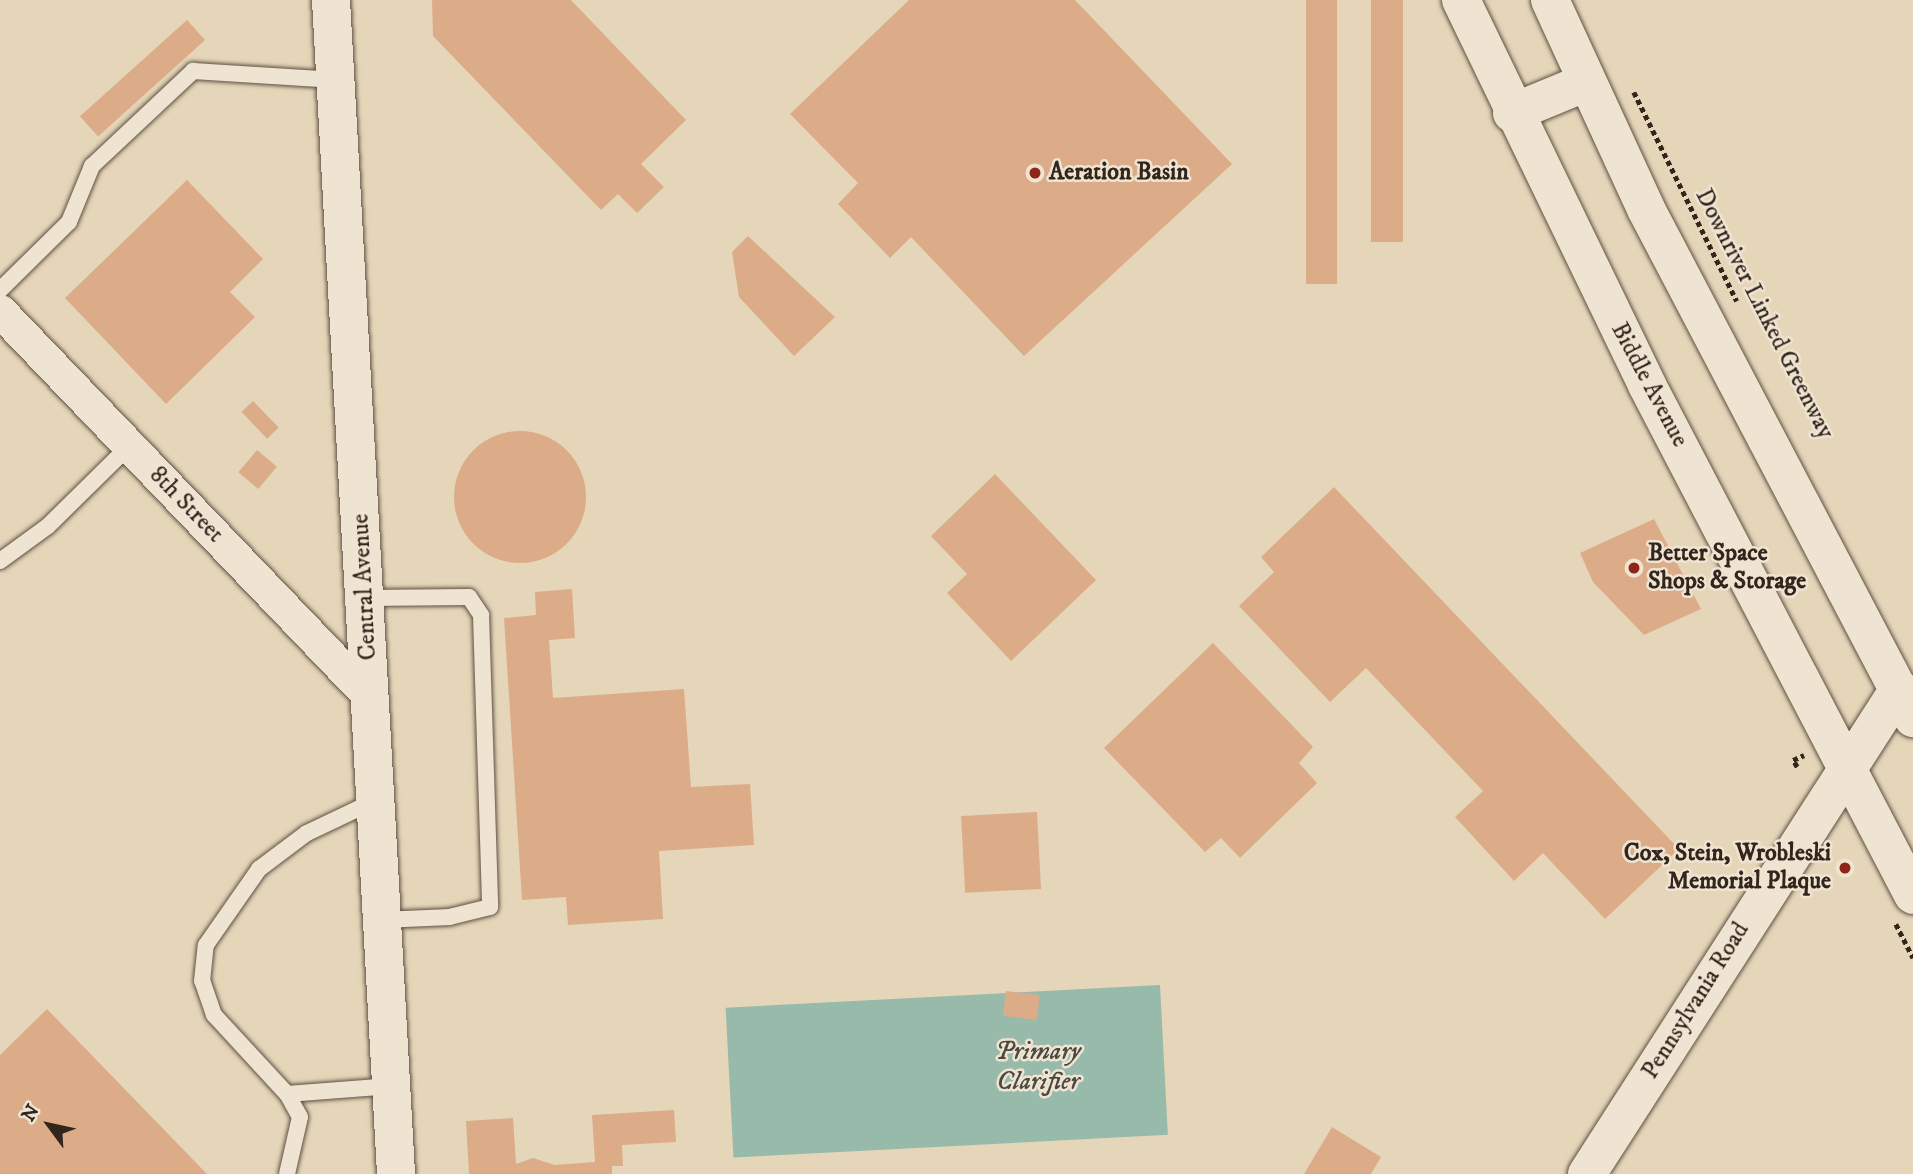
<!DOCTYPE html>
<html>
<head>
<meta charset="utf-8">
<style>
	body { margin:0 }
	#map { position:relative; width:1913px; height:1174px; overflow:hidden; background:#e6d6b9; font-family:"IM FELL DW Pica",serif }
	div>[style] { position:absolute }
	.water>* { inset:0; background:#97baaa; transform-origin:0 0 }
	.building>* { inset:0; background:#dcac89; transform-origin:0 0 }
	.round { border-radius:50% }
	.path>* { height:4.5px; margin-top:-2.25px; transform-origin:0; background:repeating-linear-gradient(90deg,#31251c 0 5px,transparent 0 8.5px) }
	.roads { filter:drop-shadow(0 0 2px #5e5143) drop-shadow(0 0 2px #5e5143) }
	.lane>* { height:16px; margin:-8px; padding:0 8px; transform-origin:8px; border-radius:8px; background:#efe4d2 }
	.street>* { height:33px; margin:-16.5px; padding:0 16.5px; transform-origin:16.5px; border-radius:16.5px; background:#efe4d2 }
	.secondary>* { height:38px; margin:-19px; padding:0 19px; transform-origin:19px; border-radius:19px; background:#efe4d2 }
	.dots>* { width:19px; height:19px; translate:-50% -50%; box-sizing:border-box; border:4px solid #efe4d2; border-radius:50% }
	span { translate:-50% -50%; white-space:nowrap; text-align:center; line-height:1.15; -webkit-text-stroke:5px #efe4d2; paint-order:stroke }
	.poi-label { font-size:24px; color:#31251c; font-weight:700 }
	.left { translate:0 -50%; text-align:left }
	.right { translate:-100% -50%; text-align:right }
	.street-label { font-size:24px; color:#31251c }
	.water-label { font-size:26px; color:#4a4a40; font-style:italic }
	.north { position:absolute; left:14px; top:1090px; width:70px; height:70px; -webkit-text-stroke:5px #efe4d2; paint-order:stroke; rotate:303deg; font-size:19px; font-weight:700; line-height:28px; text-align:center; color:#31251c }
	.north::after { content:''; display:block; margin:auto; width:24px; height:32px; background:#31251c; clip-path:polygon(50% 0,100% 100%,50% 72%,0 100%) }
</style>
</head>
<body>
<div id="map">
	<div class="water">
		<i style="left:1160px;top:985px;width:150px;height:435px;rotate:87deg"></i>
	</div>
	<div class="building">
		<i style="clip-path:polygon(432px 0,571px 0,686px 120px,641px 164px,664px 187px,637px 213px,618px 194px,601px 210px,433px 36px)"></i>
		<i style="clip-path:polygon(909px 0,1075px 0,1232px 164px,1024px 356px,911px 237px,890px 258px,838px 204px,858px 183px,790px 114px)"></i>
		<i style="left:1306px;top:0;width:31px;height:284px"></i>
		<i style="left:1371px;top:0;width:32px;height:242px"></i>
		<i style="left:187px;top:20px;width:27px;height:144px;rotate:48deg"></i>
		<i style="clip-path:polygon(187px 180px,263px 259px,230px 292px,255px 317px,166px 404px,65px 298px)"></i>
		<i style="clip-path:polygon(748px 236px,835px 317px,794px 356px,739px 297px,732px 252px)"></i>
		<i style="left:253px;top:401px;width:37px;height:16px;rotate:46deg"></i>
		<i class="round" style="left:454px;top:431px;width:132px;height:132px"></i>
		<i style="left:257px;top:450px;width:26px;height:29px;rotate:40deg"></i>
		<i style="clip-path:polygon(995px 474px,1096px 580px,1011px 661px,947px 593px,967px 574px,931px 536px)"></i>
		<i style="clip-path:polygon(1334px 487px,1679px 849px,1605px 919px,1543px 853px,1514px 881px,1455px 817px,1483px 791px,1366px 668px,1330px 702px,1239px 606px,1274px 572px,1261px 557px)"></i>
		<i style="clip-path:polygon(1654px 519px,1701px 609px,1644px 635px,1593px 582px,1580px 553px)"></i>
		<i style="clip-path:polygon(572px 589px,575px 638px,549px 640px,553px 698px,684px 689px,691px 787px,750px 784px,754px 845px,659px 851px,663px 919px,568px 925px,566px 897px,522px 900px,504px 618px,536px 615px,535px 592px)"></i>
		<i style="clip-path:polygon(1213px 643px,1313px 747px,1299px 763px,1317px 783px,1240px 858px,1221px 838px,1205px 852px,1104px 748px)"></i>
		<i style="left:1037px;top:812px;width:77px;height:76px;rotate:87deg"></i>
		<i style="left:1006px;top:991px;width:34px;height:25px;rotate:7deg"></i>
		<i style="clip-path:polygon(47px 1009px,207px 1174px,0 1174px,0 1055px)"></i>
		<i style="clip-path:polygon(674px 1110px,676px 1142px,622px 1145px,623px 1166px,612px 1166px,612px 1174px,469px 1174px,466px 1121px,513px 1118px,516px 1164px,533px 1158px,555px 1165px,595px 1162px,592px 1115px)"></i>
		<i style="clip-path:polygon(1332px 1127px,1381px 1157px,1371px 1174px,1304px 1174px)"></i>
	</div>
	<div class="path">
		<i style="left:1634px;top:92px;width:233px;rotate:63.8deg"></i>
		<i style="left:1797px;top:767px;width:8px;rotate:-120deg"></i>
		<i style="left:1793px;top:760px;width:12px;rotate:-24deg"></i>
		<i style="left:1896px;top:924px;width:38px;rotate:63deg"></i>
	</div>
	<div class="roads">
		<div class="lane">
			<i style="left:0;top:290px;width:97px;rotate:-44.6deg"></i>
			<i style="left:69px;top:222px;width:61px;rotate:-67.7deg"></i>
			<i style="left:92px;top:166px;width:139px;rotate:-43.2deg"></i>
			<i style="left:193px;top:71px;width:143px;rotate:3.6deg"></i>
			<i style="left:0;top:561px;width:59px;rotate:-36.1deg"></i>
			<i style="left:48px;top:526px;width:114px;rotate:-44.6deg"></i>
			<i style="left:366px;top:598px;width:103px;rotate:-0.6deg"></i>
			<i style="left:469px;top:597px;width:22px;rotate:56deg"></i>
			<i style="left:481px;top:615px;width:292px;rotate:88.2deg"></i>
			<i style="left:490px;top:907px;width:42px;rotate:166.3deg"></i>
			<i style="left:449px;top:917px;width:66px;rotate:177.4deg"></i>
			<i style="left:287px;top:1094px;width:105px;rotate:-4.4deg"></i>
			<i style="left:287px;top:1174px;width:58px;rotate:-77.2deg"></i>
			<i style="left:300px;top:1117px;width:26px;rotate:-119deg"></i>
			<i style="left:287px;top:1094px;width:108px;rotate:-132.7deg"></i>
			<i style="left:214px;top:1015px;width:36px;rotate:-109deg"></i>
			<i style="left:202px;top:981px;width:36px;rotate:-84deg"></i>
			<i style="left:206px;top:945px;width:93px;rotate:-55.1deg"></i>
			<i style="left:259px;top:869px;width:60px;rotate:-36.9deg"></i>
			<i style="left:307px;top:833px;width:74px;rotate:-25.5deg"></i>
		</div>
		<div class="street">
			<i style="left:0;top:311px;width:536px;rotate:46.21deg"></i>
		</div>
		<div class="secondary">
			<i style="left:331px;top:0;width:1176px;rotate:86.83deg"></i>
			<i style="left:1461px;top:0;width:428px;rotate:64.2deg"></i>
			<i style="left:1647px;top:385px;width:575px;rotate:62.45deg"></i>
			<i style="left:1550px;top:0;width:230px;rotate:65.3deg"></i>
			<i style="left:1646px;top:209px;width:575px;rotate:62.32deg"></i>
			<i style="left:1512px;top:113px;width:81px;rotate:-22.5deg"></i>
			<i style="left:1587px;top:1174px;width:577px;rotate:-57.25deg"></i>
		</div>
	</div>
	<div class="dots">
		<i style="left:1035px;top:173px;background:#8f2418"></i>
		<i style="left:1634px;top:568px;background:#8f2418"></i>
		<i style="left:1845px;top:868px;background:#8f2418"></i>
	</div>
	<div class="poi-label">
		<span class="left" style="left:1049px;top:173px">Aeration Basin</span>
		<span class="left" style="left:1648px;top:568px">Better Space<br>Shops &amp; Storage</span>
		<span class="right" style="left:1831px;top:868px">Cox, Stein, Wrobleski<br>Memorial Plaque</span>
	</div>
	<div class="street-label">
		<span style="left:1764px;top:314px;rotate:63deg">Downriver Linked Greenway</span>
		<span style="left:1649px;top:385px;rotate:62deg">Biddle Avenue</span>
		<span style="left:186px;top:505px;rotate:46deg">8th Street</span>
		<span style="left:365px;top:587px;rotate:-93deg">Central Avenue</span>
		<span style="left:1696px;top:1001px;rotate:-58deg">Pennsylvania Road</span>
	</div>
	<div class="water-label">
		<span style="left:1038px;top:1067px">Primary<br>Clarifier</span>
	</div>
	<div class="north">N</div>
</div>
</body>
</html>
